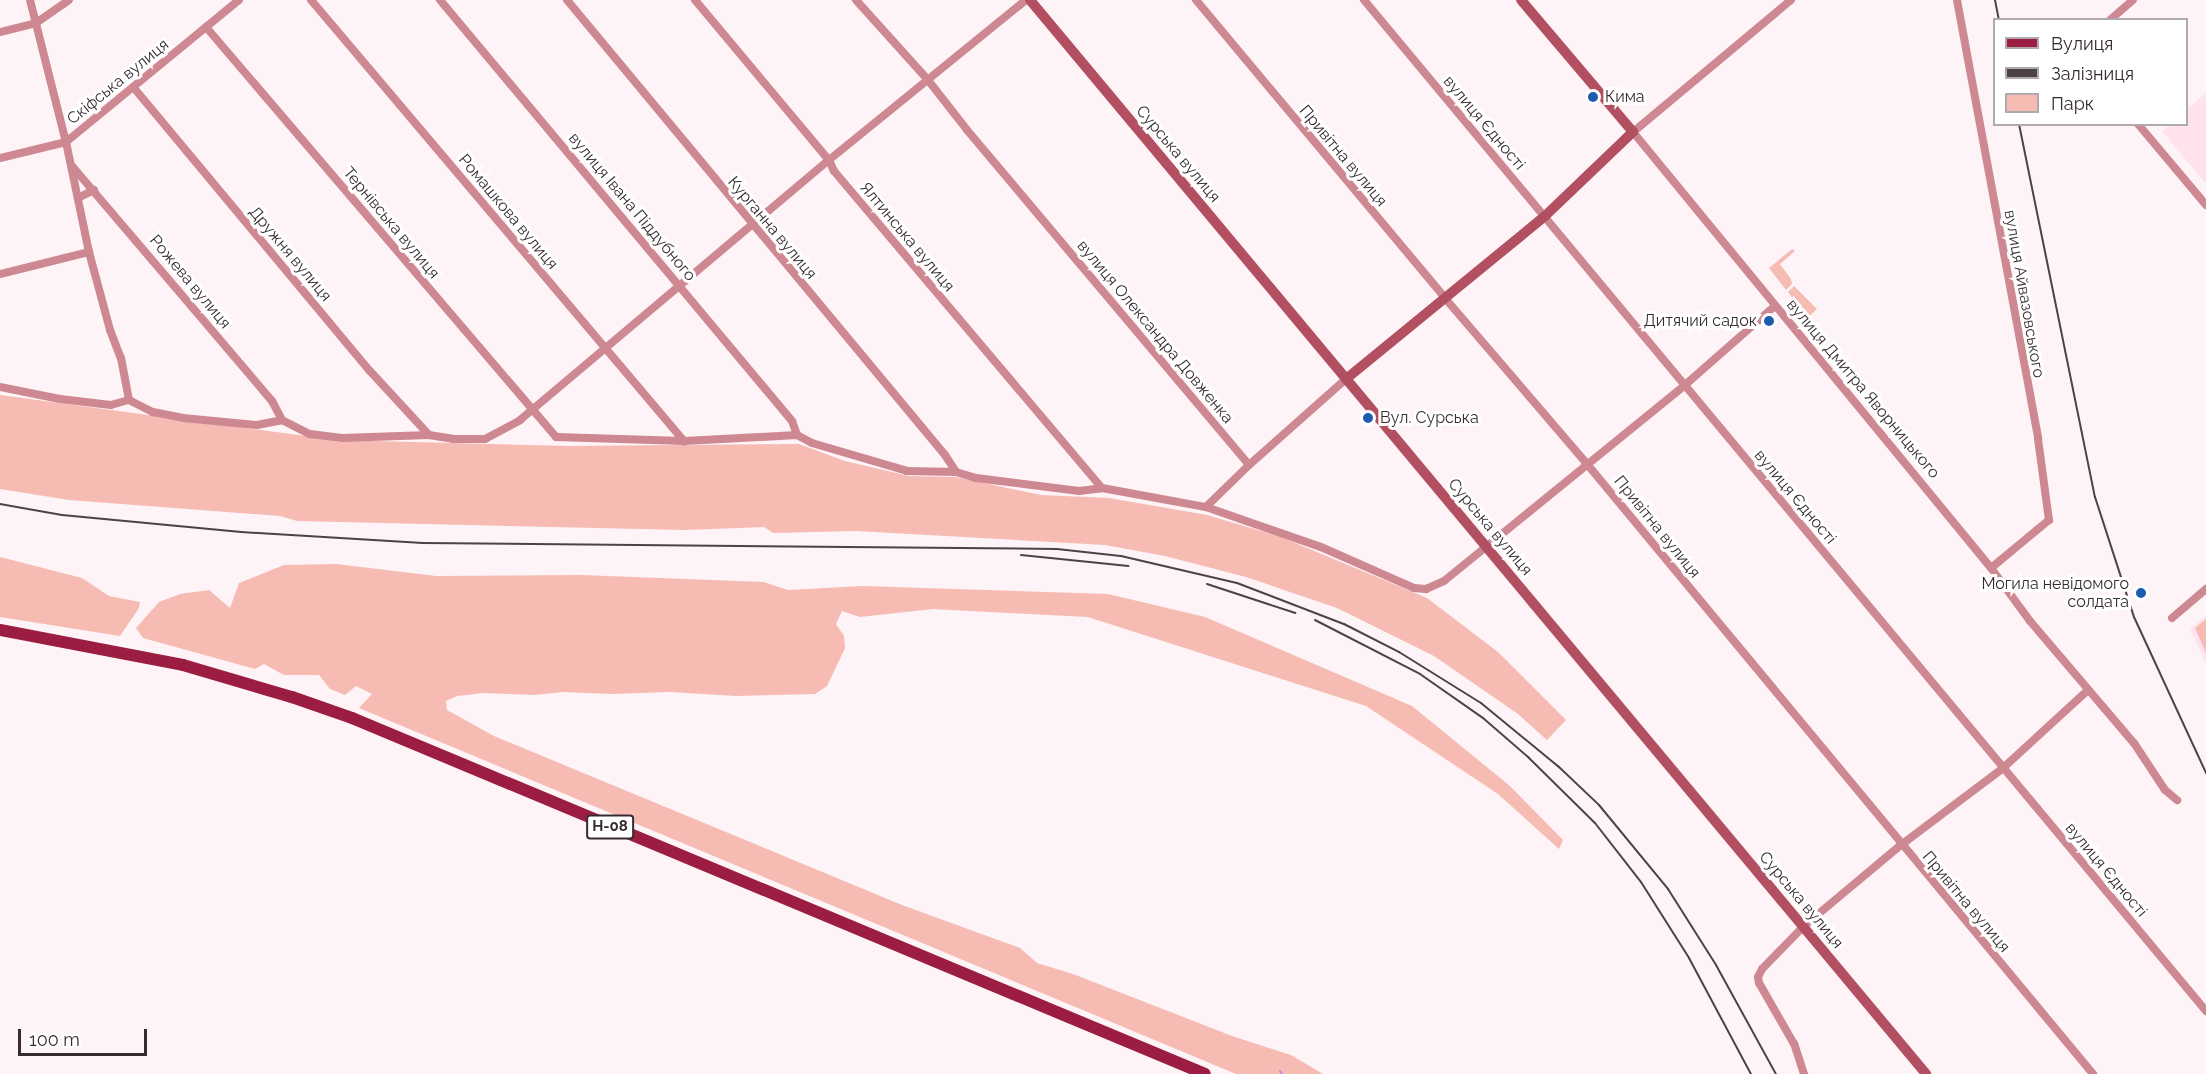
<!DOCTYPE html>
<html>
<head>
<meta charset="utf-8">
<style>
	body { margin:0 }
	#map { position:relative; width:2206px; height:1074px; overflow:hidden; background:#fef3f7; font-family:Raleway,sans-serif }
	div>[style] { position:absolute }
	.built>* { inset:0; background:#ffe2ed }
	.green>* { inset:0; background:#f6bcb3 }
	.stream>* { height:2px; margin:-1px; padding:0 1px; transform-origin:1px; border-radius:1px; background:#c18add }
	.street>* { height:8px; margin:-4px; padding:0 4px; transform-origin:4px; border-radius:4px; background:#cd8891 }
	.secondary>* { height:10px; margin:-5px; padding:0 5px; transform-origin:5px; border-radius:5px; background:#b25062 }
	.primary>* { height:12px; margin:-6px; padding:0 6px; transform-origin:6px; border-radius:6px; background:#9b1d41 }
	.rail>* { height:2px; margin:-1px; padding:0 1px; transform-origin:1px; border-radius:1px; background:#4d4347 }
	.dots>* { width:16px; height:16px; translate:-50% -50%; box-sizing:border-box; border:3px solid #fff; border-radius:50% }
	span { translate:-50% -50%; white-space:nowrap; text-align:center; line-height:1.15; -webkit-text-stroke:6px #fff; paint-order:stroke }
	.shield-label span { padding:2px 4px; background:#fff; border:2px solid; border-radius:4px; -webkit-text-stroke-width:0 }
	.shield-label { font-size:15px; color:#362c30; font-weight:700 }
	.street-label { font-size:16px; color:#362c30 }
	.poi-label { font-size:16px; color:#362c30 }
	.left { translate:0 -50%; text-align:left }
	.right { translate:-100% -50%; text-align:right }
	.legend { position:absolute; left:1993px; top:18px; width:195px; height:108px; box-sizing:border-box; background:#fff; border:2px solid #afabac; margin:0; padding:8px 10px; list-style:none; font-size:18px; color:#362c30 }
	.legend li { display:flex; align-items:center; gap:12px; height:30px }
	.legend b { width:30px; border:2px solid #afabac }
	.scale { position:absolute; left:18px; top:1029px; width:129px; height:27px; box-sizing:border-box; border:3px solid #362c30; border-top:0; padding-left:8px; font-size:18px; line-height:21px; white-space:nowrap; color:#362c30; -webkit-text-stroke:4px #fff; paint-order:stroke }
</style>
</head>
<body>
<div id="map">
	<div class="built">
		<i style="clip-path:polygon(2206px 93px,2206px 184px,2162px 131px,2169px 125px,2186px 124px,2187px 109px)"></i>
		<i style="clip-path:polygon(2206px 616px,2206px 663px,2190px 629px)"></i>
	</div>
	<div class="green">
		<i style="clip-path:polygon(1792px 249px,1795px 251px,1780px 264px,1791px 279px,1792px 284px,1786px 290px,1769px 268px)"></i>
		<i style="clip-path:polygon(1794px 286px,1817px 309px,1808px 317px,1788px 292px)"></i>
		<i style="clip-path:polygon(0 395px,335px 440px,571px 446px,799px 444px,845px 461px,909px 476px,956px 477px,1041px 495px,1109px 498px,1207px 515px,1281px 537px,1427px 598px,1498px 652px,1566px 720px,1547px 740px,1518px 714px,1434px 656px,1337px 608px,1246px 577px,1165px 556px,1105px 545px,856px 531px,773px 533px,764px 527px,685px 530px,297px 521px,280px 516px,69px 500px,0 489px)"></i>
		<i style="clip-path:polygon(0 557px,82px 578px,109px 596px,140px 602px,139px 608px,120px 636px,0 617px)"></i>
		<i style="clip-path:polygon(336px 564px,436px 576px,581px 575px,764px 582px,788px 590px,862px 586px,1108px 594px,1205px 617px,1412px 706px,1510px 786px,1563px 840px,1559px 849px,1498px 794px,1366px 706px,1088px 617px,933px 609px,860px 617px,842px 611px,836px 624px,844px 636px,845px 648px,827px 686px,815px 694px,736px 696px,670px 692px,612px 694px,563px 692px,534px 695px,483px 693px,457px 696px,446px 701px,447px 710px,494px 736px,902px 905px,1020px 948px,1037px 963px,1073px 974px,1232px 1036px,1291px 1055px,1323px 1074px,1236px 1074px,359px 708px,372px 694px,356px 686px,345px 695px,330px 689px,319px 675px,284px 675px,264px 664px,255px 669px,143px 638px,136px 628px,159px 602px,180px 594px,209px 590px,230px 608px,239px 583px,284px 565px)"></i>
		<i style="clip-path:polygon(2206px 619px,2206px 653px,2195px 628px)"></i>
	</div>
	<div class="stream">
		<i style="left:1280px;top:1071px;width:4px;rotate:56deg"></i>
	</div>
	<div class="street">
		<i style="left:30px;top:0;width:146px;rotate:75.8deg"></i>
		<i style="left:66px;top:142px;width:112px;rotate:78.2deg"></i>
		<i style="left:311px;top:0;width:578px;rotate:49.78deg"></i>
		<i style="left:440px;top:0;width:549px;rotate:50.1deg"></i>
		<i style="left:792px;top:421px;width:15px;rotate:70deg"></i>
		<i style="left:567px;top:0;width:592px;rotate:50.28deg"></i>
		<i style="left:945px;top:455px;width:20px;rotate:57deg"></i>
		<i style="left:695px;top:0;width:209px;rotate:50.1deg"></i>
		<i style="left:829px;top:160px;width:12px;rotate:66deg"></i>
		<i style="left:834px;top:171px;width:415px;rotate:49.8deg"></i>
		<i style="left:856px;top:0;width:108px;rotate:48deg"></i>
		<i style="left:928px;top:80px;width:63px;rotate:52deg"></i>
		<i style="left:967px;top:130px;width:438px;rotate:49.9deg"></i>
		<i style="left:1249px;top:465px;width:60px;rotate:135.7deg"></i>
		<i style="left:1206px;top:507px;width:122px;rotate:19.2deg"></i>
		<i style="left:1321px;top:547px;width:102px;rotate:23.8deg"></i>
		<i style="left:1414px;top:588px;width:12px;rotate:5deg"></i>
		<i style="left:1426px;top:589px;width:20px;rotate:-24deg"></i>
		<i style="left:1444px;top:581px;width:311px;rotate:-39.1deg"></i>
		<i style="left:1685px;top:385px;width:120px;rotate:-41.3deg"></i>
		<i style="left:1196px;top:0;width:387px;rotate:50.1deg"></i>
		<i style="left:1444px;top:297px;width:220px;rotate:49.4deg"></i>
		<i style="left:1587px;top:464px;width:793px;rotate:50.32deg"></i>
		<i style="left:1364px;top:0;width:1316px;rotate:50.21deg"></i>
		<i style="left:1791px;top:0;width:206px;rotate:140.1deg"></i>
		<i style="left:1633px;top:132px;width:564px;rotate:50.61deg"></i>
		<i style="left:1991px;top:568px;width:66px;rotate:53.7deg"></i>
		<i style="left:2030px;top:621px;width:160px;rotate:49.6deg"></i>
		<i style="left:2134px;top:743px;width:56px;rotate:56.6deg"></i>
		<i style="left:2165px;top:790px;width:16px;rotate:40deg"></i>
		<i style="left:1957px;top:0;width:446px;rotate:79.5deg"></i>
		<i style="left:2038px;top:439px;width:82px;rotate:82.3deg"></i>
		<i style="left:2049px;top:520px;width:75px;rotate:140.4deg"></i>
		<i style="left:2110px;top:20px;width:30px;rotate:-41deg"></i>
		<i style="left:206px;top:27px;width:539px;rotate:49.51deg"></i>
		<i style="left:556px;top:437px;width:128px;rotate:1.8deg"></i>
		<i style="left:684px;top:441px;width:113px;rotate:-3deg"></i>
		<i style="left:797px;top:435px;width:17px;rotate:28deg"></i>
		<i style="left:812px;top:443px;width:99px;rotate:16.4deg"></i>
		<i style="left:907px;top:471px;width:49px;rotate:1.2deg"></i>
		<i style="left:956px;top:472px;width:21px;rotate:17deg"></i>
		<i style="left:976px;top:478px;width:104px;rotate:7.2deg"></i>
		<i style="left:1079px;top:491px;width:23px;rotate:-7deg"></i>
		<i style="left:1102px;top:488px;width:106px;rotate:10.4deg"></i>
		<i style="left:0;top:32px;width:37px;rotate:-14deg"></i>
		<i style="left:36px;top:23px;width:40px;rotate:-34.9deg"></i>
		<i style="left:134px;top:88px;width:368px;rotate:50.2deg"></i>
		<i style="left:370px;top:371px;width:87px;rotate:47.3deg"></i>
		<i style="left:2138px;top:124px;width:106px;rotate:50deg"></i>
		<i style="left:0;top:158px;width:68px;rotate:-13.6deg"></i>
		<i style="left:66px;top:142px;width:224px;rotate:-39.4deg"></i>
		<i style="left:72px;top:166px;width:309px;rotate:49.6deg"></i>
		<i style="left:272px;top:401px;width:21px;rotate:62deg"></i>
		<i style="left:78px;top:198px;width:18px;rotate:-27deg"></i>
		<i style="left:0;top:274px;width:92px;rotate:-13.9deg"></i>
		<i style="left:89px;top:252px;width:81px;rotate:74.9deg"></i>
		<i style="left:110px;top:330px;width:30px;rotate:69deg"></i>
		<i style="left:121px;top:358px;width:43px;rotate:79.2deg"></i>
		<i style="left:0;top:387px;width:61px;rotate:11.3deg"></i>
		<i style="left:60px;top:399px;width:51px;rotate:6.7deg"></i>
		<i style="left:111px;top:405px;width:19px;rotate:-16deg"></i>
		<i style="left:129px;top:400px;width:27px;rotate:27deg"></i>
		<i style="left:153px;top:412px;width:31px;rotate:11deg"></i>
		<i style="left:183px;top:418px;width:74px;rotate:5.4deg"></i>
		<i style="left:257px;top:425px;width:25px;rotate:-11deg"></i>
		<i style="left:282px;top:420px;width:31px;rotate:27deg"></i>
		<i style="left:310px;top:434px;width:32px;rotate:7deg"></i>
		<i style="left:342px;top:438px;width:87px;rotate:-2deg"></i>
		<i style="left:429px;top:435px;width:24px;rotate:9deg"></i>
		<i style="left:453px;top:439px;width:32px"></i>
		<i style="left:485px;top:439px;width:40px;rotate:-28deg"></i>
		<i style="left:520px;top:420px;width:404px;rotate:-40.1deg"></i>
		<i style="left:829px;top:160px;width:254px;rotate:-39.1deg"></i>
		<i style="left:1249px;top:465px;width:130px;rotate:-41.6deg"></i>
		<i style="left:2172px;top:618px;width:45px;rotate:-40.5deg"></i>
		<i style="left:1804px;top:1074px;width:32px;rotate:-108deg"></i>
		<i style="left:1794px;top:1044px;width:70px;rotate:-119.8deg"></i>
		<i style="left:1759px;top:983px;width:6px;rotate:-99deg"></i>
		<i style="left:1758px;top:977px;width:9px;rotate:-63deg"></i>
		<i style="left:1762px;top:969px;width:60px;rotate:-45.7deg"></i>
		<i style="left:1804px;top:926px;width:126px;rotate:-39.9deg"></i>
		<i style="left:1901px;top:845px;width:128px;rotate:-37deg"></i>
		<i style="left:2003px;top:768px;width:115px;rotate:-42.5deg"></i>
	</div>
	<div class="secondary">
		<i style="left:1030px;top:0;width:1399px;rotate:50.16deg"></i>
		<i style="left:1346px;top:379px;width:257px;rotate:-39.3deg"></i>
		<i style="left:1545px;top:216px;width:122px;rotate:-43.7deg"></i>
		<i style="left:1633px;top:132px;width:173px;rotate:-130.3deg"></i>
	</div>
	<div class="primary">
		<i style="left:0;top:630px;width:186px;rotate:10.8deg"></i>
		<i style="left:183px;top:665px;width:114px;rotate:16.4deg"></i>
		<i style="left:292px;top:697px;width:64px;rotate:19.3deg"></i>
		<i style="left:352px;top:718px;width:924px;rotate:22.65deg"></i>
	</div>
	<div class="rail">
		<i style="left:1995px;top:0;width:20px;rotate:79deg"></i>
		<i style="left:2019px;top:124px;width:381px;rotate:78.5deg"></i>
		<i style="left:2095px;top:497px;width:126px;rotate:72deg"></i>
		<i style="left:2134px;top:617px;width:172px;rotate:65.2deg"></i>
		<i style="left:0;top:504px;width:63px;rotate:10.1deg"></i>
		<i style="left:62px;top:515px;width:180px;rotate:5.4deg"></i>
		<i style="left:241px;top:532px;width:182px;rotate:3.5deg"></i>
		<i style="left:423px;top:543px;width:634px;rotate:0.54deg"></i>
		<i style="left:1057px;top:549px;width:64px;rotate:6.2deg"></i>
		<i style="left:1121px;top:556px;width:119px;rotate:13.1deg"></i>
		<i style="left:1237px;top:583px;width:115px;rotate:21deg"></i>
		<i style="left:1344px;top:624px;width:62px;rotate:27deg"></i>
		<i style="left:1399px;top:652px;width:97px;rotate:31.9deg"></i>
		<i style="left:1481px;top:703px;width:101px;rotate:39.4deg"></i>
		<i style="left:1559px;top:767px;width:55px;rotate:43.5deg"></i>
		<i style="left:1599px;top:805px;width:109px;rotate:50.6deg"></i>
		<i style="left:1668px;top:889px;width:90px;rotate:57.7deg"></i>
		<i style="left:1716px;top:965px;width:124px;rotate:61.2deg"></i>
		<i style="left:1021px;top:555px;width:108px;rotate:5.9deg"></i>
		<i style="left:1207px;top:584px;width:93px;rotate:18.2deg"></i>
		<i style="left:1315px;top:620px;width:118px;rotate:27.2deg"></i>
		<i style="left:1420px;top:674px;width:77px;rotate:34.9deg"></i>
		<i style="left:1483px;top:718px;width:60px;rotate:40.9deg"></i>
		<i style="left:1528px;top:757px;width:94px;rotate:44.6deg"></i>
		<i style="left:1595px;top:823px;width:75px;rotate:52.1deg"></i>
		<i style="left:1641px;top:882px;width:90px;rotate:57.7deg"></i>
		<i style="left:1689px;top:958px;width:132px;rotate:61.9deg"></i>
	</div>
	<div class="dots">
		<i style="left:1593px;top:97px;background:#1e5cad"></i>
		<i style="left:1769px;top:321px;background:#1e5cad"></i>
		<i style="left:1368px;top:418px;background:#1e5cad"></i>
		<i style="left:2141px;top:593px;background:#1e5cad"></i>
	</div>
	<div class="shield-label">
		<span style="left:610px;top:827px">Н-08</span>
	</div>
	<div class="street-label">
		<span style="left:118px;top:82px;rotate:-39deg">Скіфська вулиця</span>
		<span style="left:1484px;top:123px;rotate:50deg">вулиця Єдності</span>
		<span style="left:1178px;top:154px;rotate:50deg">Сурська вулиця</span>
		<span style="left:1343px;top:156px;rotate:50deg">Привітна вулиця</span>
		<span style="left:632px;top:207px;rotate:50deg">вулиця Івана Піддубного</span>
		<span style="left:508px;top:212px;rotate:50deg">Ромашкова вулиця</span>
		<span style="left:391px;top:223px;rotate:50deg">Тернівська вулиця</span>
		<span style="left:772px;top:228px;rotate:50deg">Курганна вулиця</span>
		<span style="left:907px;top:237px;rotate:50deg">Ялтинська вулиця</span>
		<span style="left:290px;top:254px;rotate:50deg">Дружня вулиця</span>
		<span style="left:190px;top:282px;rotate:50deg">Рожева вулиця</span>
		<span style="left:2024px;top:294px;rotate:80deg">вулиця Айвазовського</span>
		<span style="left:1155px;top:332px;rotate:50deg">вулиця Олександра Довженка</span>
		<span style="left:1863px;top:389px;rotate:50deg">вулиця Дмитра Яворницького</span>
		<span style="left:1795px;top:497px;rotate:50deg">вулиця Єдності</span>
		<span style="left:1490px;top:527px;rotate:50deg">Сурська вулиця</span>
		<span style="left:1657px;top:527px;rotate:51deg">Привітна вулиця</span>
		<span style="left:2106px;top:870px;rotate:50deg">вулиця Єдності</span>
		<span style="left:1801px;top:900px;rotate:50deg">Сурська вулиця</span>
		<span style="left:1966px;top:902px;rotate:50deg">Привітна вулиця</span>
	</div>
	<div class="poi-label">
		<span class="left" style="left:1605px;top:97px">Кима</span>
		<span class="right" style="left:1757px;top:321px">Дитячий садок</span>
		<span class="left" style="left:1380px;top:418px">Вул. Сурська</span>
		<span class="right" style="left:2129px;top:593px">Могила невідомого<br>солдата</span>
	</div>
	<ul class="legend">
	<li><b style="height:8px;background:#9b1d41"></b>Вулиця</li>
	<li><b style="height:8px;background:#4d4347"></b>Залізниця</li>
	<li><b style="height:16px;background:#f6bcb3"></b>Парк</li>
	</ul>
	<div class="scale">100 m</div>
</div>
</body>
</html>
